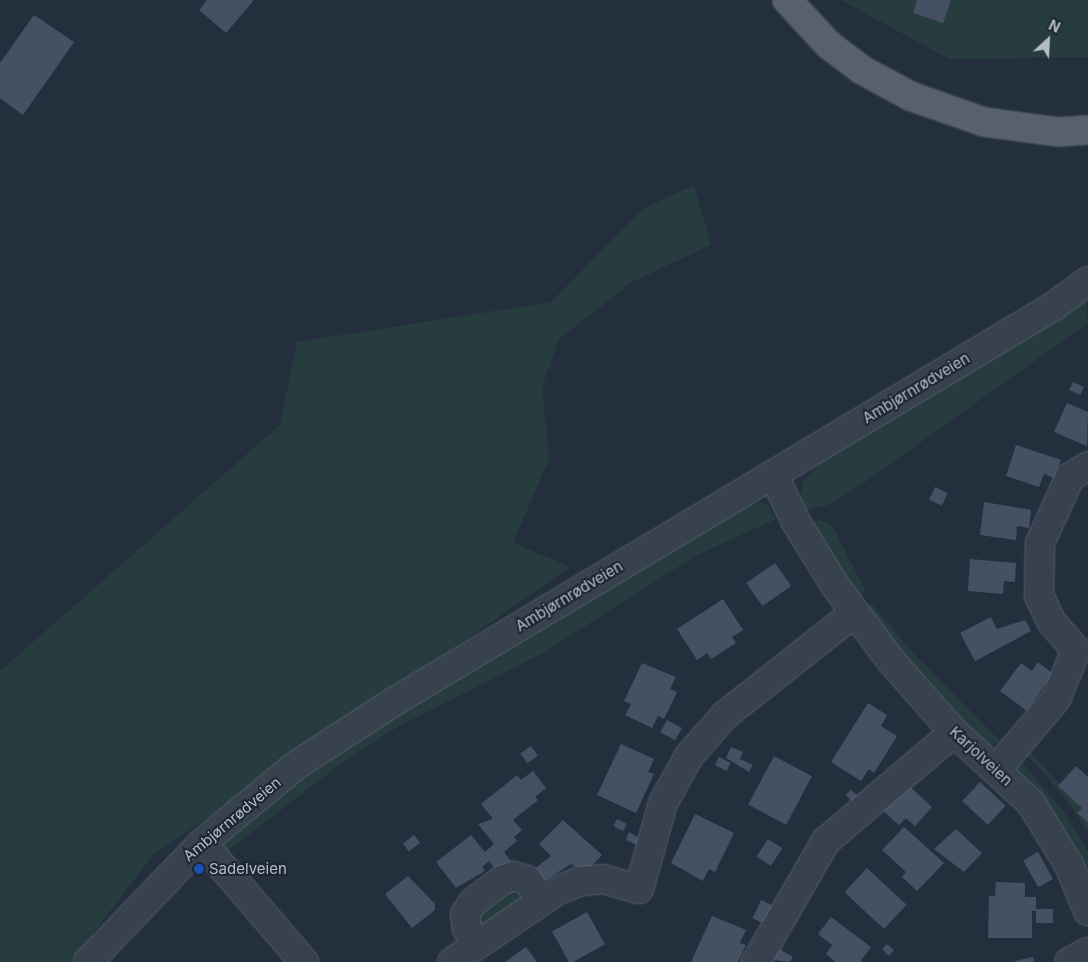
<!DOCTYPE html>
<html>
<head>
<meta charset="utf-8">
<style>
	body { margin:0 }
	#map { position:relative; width:1088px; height:962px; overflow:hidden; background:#242f3e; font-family:Inter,sans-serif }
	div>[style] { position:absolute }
	.green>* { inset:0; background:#263c3f }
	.building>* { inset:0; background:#455162; transform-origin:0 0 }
	.roads { filter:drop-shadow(0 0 1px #565f6c) drop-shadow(0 0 1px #565f6c) }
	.minor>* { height:28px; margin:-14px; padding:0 14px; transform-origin:14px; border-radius:14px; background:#38414e }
	.major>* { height:28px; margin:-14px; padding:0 14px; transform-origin:14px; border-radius:14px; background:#56606e }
	.dots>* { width:14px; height:14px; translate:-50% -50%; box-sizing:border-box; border:2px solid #1d2633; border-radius:50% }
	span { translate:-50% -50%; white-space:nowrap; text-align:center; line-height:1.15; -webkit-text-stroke:4px #1d2633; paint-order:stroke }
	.street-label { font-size:15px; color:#b4bcc9 }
	.poi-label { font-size:15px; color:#b4bcc9 }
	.left { translate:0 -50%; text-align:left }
	.north { position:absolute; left:1023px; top:15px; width:50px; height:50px; -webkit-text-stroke:4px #1d2633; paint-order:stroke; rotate:25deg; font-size:14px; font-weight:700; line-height:20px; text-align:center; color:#b4bcc9 }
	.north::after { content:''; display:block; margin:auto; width:18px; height:22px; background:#b4bcc9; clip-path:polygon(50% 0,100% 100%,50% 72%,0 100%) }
</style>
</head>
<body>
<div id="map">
	<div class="green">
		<i style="clip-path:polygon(841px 0,1088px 0,1088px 57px,949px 59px)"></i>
		<i style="clip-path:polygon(694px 185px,711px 245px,632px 282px,559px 339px,542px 387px,549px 459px,513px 543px,571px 567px,154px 854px,71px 962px,0 962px,0 671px,280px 425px,297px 342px,551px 302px,644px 208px)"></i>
		<i style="clip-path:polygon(1086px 298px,1088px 323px,862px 484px,828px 505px,805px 511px,801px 499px,803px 482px,818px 464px,1056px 321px)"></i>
		<i style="clip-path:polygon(758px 502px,768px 505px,776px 519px,695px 556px,543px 653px,396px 728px,343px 762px,225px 853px,225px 840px,274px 799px,363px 736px,748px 505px)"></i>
		<i style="clip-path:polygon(819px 520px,832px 525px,865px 590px,859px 600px,812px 522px)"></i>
		<i style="clip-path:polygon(871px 603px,916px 656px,1001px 742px,988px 746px,922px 680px,866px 606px)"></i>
		<i style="clip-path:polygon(1028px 749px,1082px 808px,1077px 814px,1088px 823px,1088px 832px,1066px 799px,1025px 752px)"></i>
		<i style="clip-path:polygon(1016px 756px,1065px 813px,1088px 852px,1088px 886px,1010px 767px)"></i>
		<i style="clip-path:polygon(515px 884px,528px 898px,487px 933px,471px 916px)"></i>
	</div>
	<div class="building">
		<i style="clip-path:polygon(207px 0,254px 0,226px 33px,199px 10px)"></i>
		<i style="clip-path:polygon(917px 0,951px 0,943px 23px,913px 13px)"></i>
		<i style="clip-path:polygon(34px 15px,74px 42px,23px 115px,0 98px,0 63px)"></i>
		<i style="left:1073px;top:382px;width:12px;height:9px;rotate:24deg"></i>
		<i style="clip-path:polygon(1067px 403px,1088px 412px,1087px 446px,1054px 432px)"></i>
		<i style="clip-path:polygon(1016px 445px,1061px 460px,1054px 478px,1044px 474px,1039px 487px,1006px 476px)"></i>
		<i style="left:935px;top:487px;width:14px;height:14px;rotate:25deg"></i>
		<i style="clip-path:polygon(984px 502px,1031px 510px,1029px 528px,1017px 526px,1016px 540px,980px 535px)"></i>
		<i style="clip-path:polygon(970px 559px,1016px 563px,1015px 582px,1004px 581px,1003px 594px,968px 591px)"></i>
		<i style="left:775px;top:563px;width:28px;height:35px;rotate:55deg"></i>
		<i style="clip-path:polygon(723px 599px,743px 630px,732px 637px,736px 643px,711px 659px,707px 653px,697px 660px,677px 629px)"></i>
		<i style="clip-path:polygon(991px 617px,997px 629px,1025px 620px,1031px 631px,975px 661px,960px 633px)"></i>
		<i style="clip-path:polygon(1038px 662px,1053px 674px,1027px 711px,1000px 691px,1021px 663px,1032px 671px)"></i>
		<i style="clip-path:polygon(642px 663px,676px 677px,670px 689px,677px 692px,664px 719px,658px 716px,652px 728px,625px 715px,631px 704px,624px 701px)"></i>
		<i style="clip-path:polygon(868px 703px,887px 715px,881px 726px,897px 736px,874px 773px,869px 769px,861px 781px,831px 762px)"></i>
		<i style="left:667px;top:720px;width:17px;height:14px;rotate:28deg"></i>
		<i style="clip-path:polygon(621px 744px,654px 759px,648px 772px,654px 774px,636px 813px,597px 795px)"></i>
		<i style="left:531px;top:746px;width:12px;height:13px;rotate:55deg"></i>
		<i style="clip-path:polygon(731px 747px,743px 752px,740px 759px,753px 765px,749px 772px,726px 758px)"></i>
		<i style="left:774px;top:756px;width:43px;height:55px;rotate:28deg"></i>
		<i style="left:719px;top:757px;width:13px;height:9px;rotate:27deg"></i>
		<i style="clip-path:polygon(1076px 766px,1088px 777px,1088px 823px,1077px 813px,1082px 808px,1058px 786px)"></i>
		<i style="clip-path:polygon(533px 771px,546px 788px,535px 797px,538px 800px,513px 820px,522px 830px,514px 837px,517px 841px,504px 852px,511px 861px,497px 872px,489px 861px,482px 867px,485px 871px,456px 888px,436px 862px,471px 835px,485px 852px,494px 844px,478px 824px,493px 819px,481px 804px,517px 775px,521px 780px)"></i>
		<i style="left:980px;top:782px;width:35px;height:26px;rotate:43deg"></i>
		<i style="clip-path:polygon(906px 783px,932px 807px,915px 826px,906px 818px,899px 825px,882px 810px)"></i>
		<i style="clip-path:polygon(851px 790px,859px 797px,853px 803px,846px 795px)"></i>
		<i style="clip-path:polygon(695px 814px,734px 833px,715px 872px,709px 869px,703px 881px,671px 863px)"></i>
		<i style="left:617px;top:819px;width:11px;height:8px;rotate:27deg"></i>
		<i style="clip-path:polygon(563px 820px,602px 855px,585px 873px,571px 864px,544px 881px,533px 870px,551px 856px,539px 844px)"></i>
		<i style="clip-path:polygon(904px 827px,944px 863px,917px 891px,902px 877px,906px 872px,882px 850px)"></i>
		<i style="clip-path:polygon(956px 829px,982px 853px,964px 872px,934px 849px)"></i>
		<i style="clip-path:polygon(629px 832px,640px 838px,637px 845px,626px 840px)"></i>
		<i style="left:414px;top:835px;width:10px;height:14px;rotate:53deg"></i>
		<i style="left:768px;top:839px;width:17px;height:21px;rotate:33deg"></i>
		<i style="left:1038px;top:852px;width:31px;height:17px;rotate:61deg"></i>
		<i style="left:867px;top:868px;width:54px;height:33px;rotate:43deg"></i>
		<i style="clip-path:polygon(408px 876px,435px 904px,435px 910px,412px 928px,385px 894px)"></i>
		<i style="clip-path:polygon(996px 882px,1025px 883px,1025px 897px,1036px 897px,1036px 909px,1053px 909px,1053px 923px,1036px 923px,1036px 911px,1032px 911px,1032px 938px,988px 938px,989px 896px,995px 896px)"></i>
		<i style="left:761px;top:900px;width:14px;height:20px;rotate:25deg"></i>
		<i style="left:587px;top:912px;width:37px;height:40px;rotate:61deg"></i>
		<i style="clip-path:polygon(712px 916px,746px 930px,740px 943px,746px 945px,738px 962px,691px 962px)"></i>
		<i style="clip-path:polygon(831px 917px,871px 947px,860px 962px,836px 962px,826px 954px,832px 945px,818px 934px)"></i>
		<i style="clip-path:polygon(887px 944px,894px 950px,889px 956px,882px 949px)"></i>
		<i style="clip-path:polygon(526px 947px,537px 962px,505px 962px)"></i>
		<i style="clip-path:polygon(779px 949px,793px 957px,790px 962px,773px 960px)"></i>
		<i style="clip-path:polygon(1033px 957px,1034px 962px,1015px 962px,1015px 961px)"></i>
	</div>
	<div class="roads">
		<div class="minor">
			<i style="left:773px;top:474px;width:53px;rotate:64.4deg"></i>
			<i style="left:796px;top:522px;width:73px;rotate:58.5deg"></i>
			<i style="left:834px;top:584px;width:97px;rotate:53.4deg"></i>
			<i style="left:892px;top:662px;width:94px;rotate:48.5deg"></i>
			<i style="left:954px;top:732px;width:105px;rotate:42.7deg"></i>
			<i style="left:1031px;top:803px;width:73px;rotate:58.5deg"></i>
			<i style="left:1069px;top:865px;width:50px;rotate:67.6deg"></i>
			<i style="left:997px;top:769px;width:92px;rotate:-49.9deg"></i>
			<i style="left:1056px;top:699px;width:53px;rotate:-67.8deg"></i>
			<i style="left:1076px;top:650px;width:38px;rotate:-131deg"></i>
			<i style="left:1051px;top:621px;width:29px;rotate:-115deg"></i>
			<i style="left:1039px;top:595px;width:52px;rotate:-88.9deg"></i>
			<i style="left:1040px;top:543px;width:72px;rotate:-65.6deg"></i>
			<i style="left:1070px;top:477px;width:21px;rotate:-31deg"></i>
			<i style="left:202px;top:843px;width:157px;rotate:49.4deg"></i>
			<i style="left:477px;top:945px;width:19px;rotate:-122deg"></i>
			<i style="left:467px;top:929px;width:15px;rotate:-98deg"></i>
			<i style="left:465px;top:914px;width:14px;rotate:-56deg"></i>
			<i style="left:473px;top:902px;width:36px;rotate:-37deg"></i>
			<i style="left:502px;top:880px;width:12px;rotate:-20deg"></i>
			<i style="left:513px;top:876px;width:15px;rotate:16deg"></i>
			<i style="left:527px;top:880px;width:25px;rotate:53deg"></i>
			<i style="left:88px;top:962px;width:165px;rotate:-46.2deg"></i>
			<i style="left:202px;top:843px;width:121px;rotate:-39.6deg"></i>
			<i style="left:295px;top:766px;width:119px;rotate:-33deg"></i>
			<i style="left:395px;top:701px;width:768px;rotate:-30.94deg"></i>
			<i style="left:1054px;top:306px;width:42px;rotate:-36.3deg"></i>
			<i style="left:452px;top:962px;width:128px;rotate:-34.2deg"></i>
			<i style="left:558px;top:890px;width:26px;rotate:-21deg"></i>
			<i style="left:582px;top:881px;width:21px;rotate:-5deg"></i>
			<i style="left:603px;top:879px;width:37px;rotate:16deg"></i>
			<i style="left:639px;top:889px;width:89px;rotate:-74.4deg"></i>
			<i style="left:663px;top:803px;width:54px;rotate:-61deg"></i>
			<i style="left:689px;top:756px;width:55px;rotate:-48.7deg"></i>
			<i style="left:725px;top:715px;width:164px;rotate:-38.3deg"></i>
			<i style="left:756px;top:962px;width:140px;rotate:-60deg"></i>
			<i style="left:826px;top:841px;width:168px;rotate:-40.4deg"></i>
			<i style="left:1069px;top:962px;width:21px;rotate:-28deg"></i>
		</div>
		<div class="major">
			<i style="left:787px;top:0;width:62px;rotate:47deg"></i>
			<i style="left:829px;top:45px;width:41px;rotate:37.1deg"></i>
			<i style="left:862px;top:70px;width:55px;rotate:28.4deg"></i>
			<i style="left:910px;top:96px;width:78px;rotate:19.4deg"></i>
			<i style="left:984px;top:122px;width:76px;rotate:7.6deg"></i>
			<i style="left:1059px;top:132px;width:29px;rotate:-4deg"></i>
		</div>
	</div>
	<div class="dots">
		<i style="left:199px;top:869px;background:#1a4fb4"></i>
	</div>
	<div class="street-label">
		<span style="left:916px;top:388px;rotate:-31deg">Ambjørnrødveien</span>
		<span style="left:569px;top:596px;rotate:-31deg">Ambjørnrødveien</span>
		<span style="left:981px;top:756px;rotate:43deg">Karjolveien</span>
		<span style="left:232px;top:819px;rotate:-40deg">Ambjørnrødveien</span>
	</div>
	<div class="poi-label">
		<span class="left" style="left:209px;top:869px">Sadelveien</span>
	</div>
	<div class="north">N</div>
</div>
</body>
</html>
